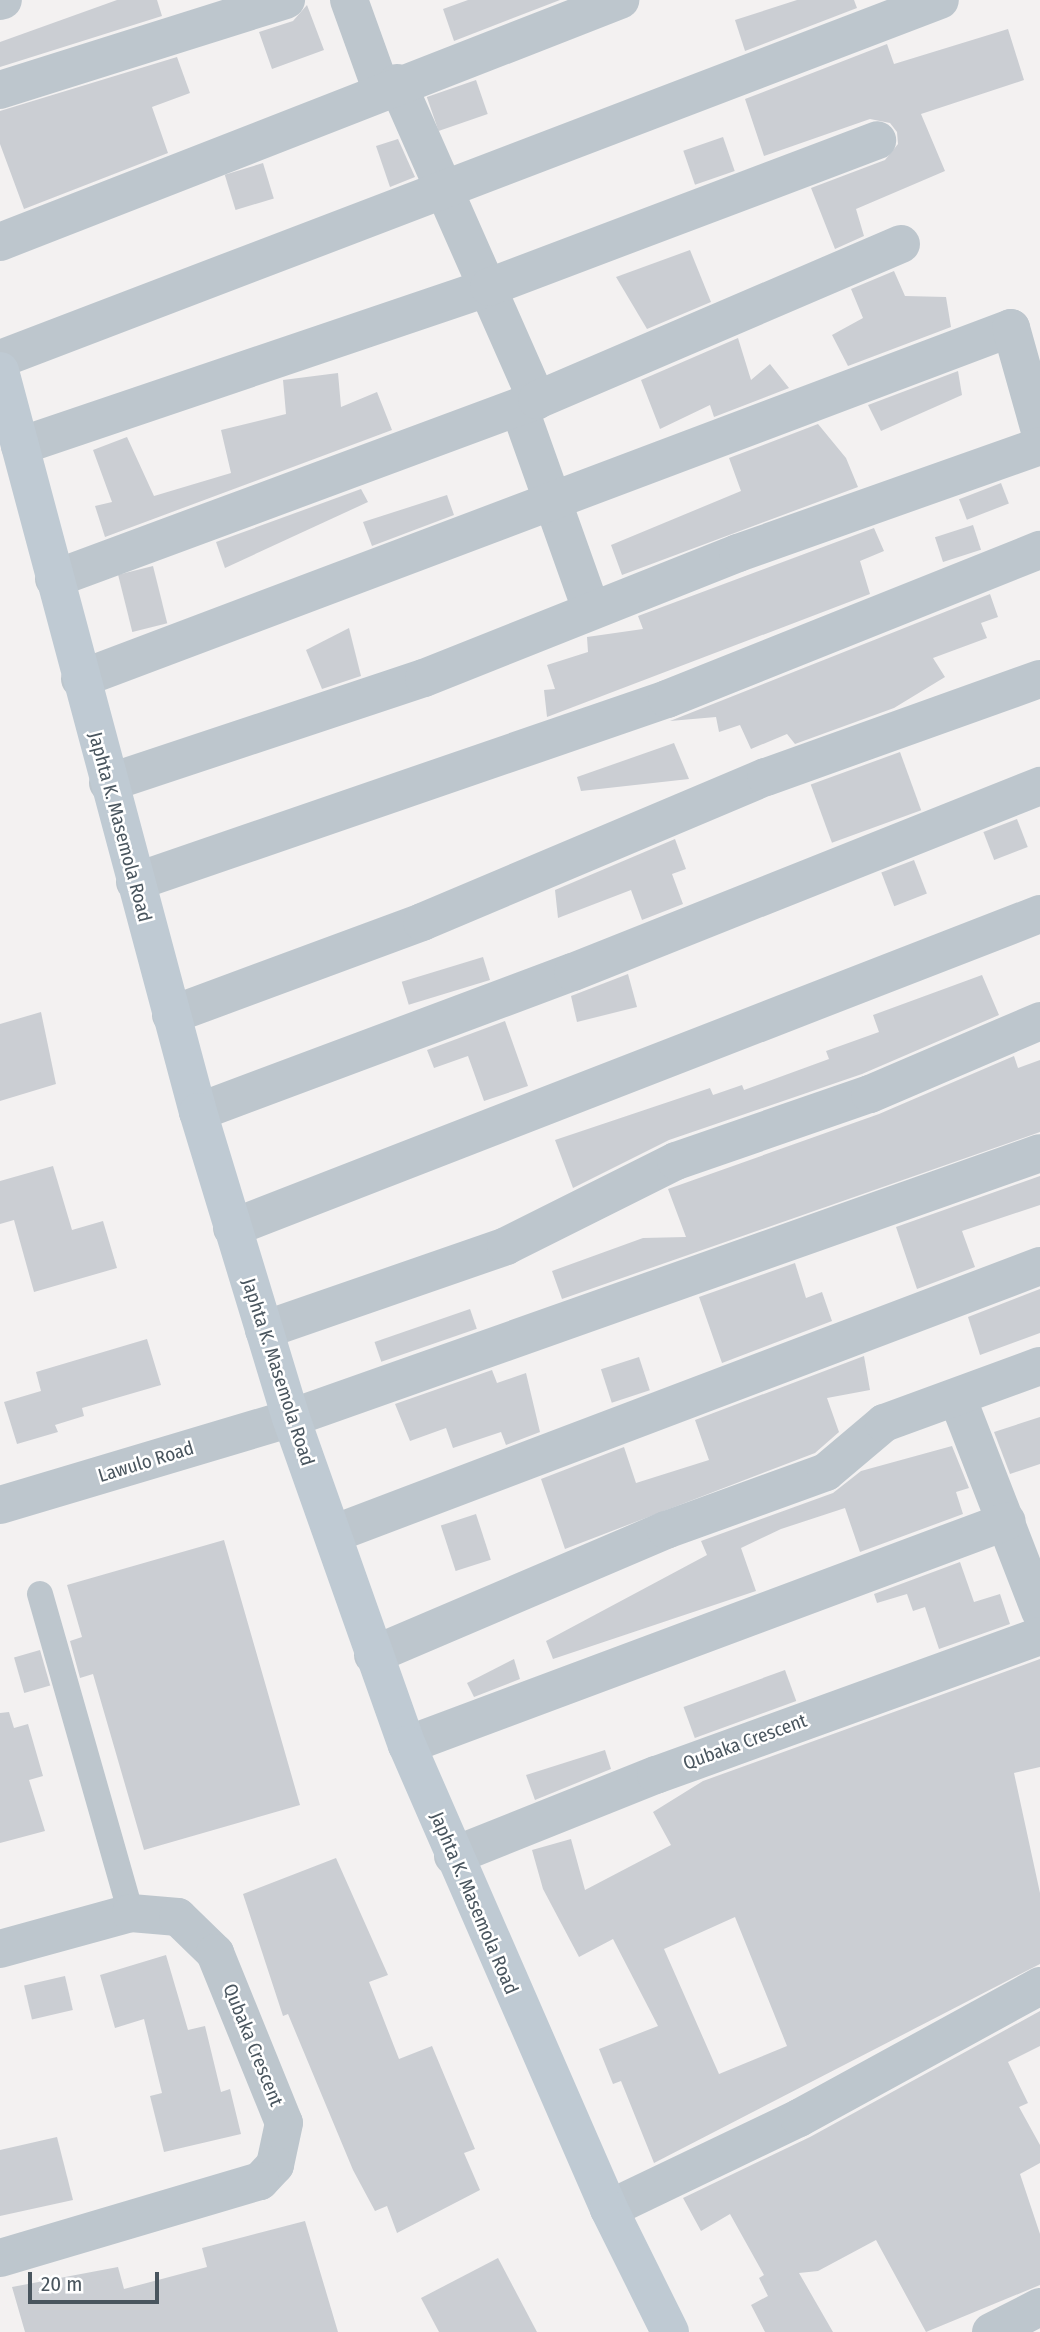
<!DOCTYPE html>
<html>
<head>
<meta charset="utf-8">
<style>
	body { margin:0 }
	#map { position:relative; width:1040px; height:2332px; overflow:hidden; background:#f3f1f1; font-family:"Fira Sans Condensed",sans-serif }
	div>[style] { position:absolute }
	.building>* { inset:0; background:#cbced3; transform-origin:0 0 }
	.lane>* { height:26px; margin:-13px; padding:0 13px; transform-origin:13px; border-radius:13px; background:#bdc6cd }
	.street>* { height:38px; margin:-19px; padding:0 19px; transform-origin:19px; border-radius:19px; background:#bdc6cd }
	.secondary>* { height:38px; margin:-19px; padding:0 19px; transform-origin:19px; border-radius:19px; background:#bfcad3 }
	span { translate:-50% -50%; white-space:nowrap; text-align:center; line-height:1.15; -webkit-text-stroke:5px #fff; paint-order:stroke }
	.street-label { font-size:19px; color:#49555e }
	.scale { position:absolute; left:28px; top:2272px; width:131px; height:32px; box-sizing:border-box; border:4px solid #49555e; border-top:0; padding-left:9px; font-size:21px; line-height:24px; white-space:nowrap; color:#49555e; -webkit-text-stroke:5px #fff; paint-order:stroke }
</style>
</head>
<body>
<div id="map">
	<div class="building">
		<i style="clip-path:polygon(117px 0,157px 0,162px 16px,0 67px,0 42px)"></i>
		<i style="clip-path:polygon(468px 0,560px 0,454px 41px,443px 9px)"></i>
		<i style="clip-path:polygon(797px 0,854px 0,857px 8px,745px 51px,735px 20px)"></i>
		<i style="clip-path:polygon(307px 5px,324px 50px,272px 69px,259px 32px,293px 21px)"></i>
		<i style="clip-path:polygon(1008px 29px,1024px 80px,921px 114px,945px 171px,856px 209px,864px 236px,835px 249px,811px 188px,885px 160px,898px 144px,897px 132px,890px 123px,870px 119px,764px 156px,745px 99px,887px 44px,894px 64px)"></i>
		<i style="clip-path:polygon(177px 57px,190px 93px,152px 107px,168px 153px,24px 209px,0 144px,0 111px)"></i>
		<i style="left:476px;top:80px;width:36px;height:52px;rotate:71deg"></i>
		<i style="left:723px;top:137px;width:36px;height:42px;rotate:71deg"></i>
		<i style="clip-path:polygon(398px 139px,415px 177px,390px 187px,376px 146px)"></i>
		<i style="left:263px;top:163px;width:37px;height:40px;rotate:73deg"></i>
		<i style="clip-path:polygon(690px 250px,711px 302px,647px 329px,616px 277px)"></i>
		<i style="clip-path:polygon(894px 271px,905px 296px,946px 297px,951px 327px,848px 366px,832px 335px,863px 318px,851px 289px)"></i>
		<i style="clip-path:polygon(738px 338px,751px 380px,770px 364px,789px 388px,714px 417px,710px 405px,660px 429px,641px 380px)"></i>
		<i style="clip-path:polygon(958px 371px,962px 395px,881px 431px,868px 405px)"></i>
		<i style="clip-path:polygon(338px 373px,341px 407px,377px 392px,392px 430px,105px 537px,95px 506px,112px 502px,93px 450px,127px 437px,154px 496px,231px 473px,221px 430px,286px 414px,283px 380px)"></i>
		<i style="clip-path:polygon(818px 424px,846px 458px,858px 487px,622px 575px,611px 545px,741px 491px,729px 458px)"></i>
		<i style="left:1001px;top:483px;width:22px;height:45px;rotate:69deg"></i>
		<i style="clip-path:polygon(361px 489px,368px 502px,225px 568px,216px 542px)"></i>
		<i style="clip-path:polygon(447px 495px,454px 515px,372px 546px,363px 522px)"></i>
		<i style="left:973px;top:525px;width:26px;height:40px;rotate:72deg"></i>
		<i style="clip-path:polygon(874px 528px,884px 551px,860px 561px,870px 594px,547px 717px,544px 690px,555px 689px,547px 665px,588px 652px,587px 637px,643px 629px,638px 616px)"></i>
		<i style="left:153px;top:566px;width:59px;height:36px;rotate:76deg"></i>
		<i style="clip-path:polygon(990px 594px,998px 617px,981px 623px,987px 638px,933px 658px,945px 677px,894px 708px,795px 744px,787px 734px,751px 749px,740px 725px,719px 732px,716px 717px,670px 721px)"></i>
		<i style="clip-path:polygon(349px 628px,361px 676px,322px 689px,306px 650px)"></i>
		<i style="clip-path:polygon(674px 743px,689px 779px,581px 791px,577px 777px)"></i>
		<i style="left:900px;top:752px;width:62px;height:95px;rotate:70deg"></i>
		<i style="left:1017px;top:819px;width:30px;height:36px;rotate:69deg"></i>
		<i style="clip-path:polygon(675px 839px,686px 869px,672px 874px,683px 904px,642px 920px,631px 890px,558px 918px,555px 890px)"></i>
		<i style="left:914px;top:860px;width:36px;height:35px;rotate:69deg"></i>
		<i style="left:483px;top:957px;width:24px;height:85px;rotate:73deg"></i>
		<i style="clip-path:polygon(628px 974px,637px 1007px,577px 1022px,571px 996px)"></i>
		<i style="clip-path:polygon(982px 975px,999px 1015px,862px 1074px,669px 1140px,573px 1188px,555px 1140px,710px 1088px,713px 1095px,742px 1085px,744px 1090px,829px 1059px,826px 1051px,879px 1032px,873px 1015px)"></i>
		<i style="clip-path:polygon(41px 1012px,56px 1084px,0 1101px,0 1024px)"></i>
		<i style="clip-path:polygon(505px 1021px,528px 1086px,484px 1101px,468px 1056px,434px 1068px,427px 1050px)"></i>
		<i style="clip-path:polygon(1014px 1056px,1018px 1068px,1040px 1060px,1040px 1132px,562px 1299px,552px 1271px,643px 1238px,686px 1237px,668px 1189px,879px 1114px)"></i>
		<i style="clip-path:polygon(53px 1166px,72px 1230px,103px 1221px,117px 1268px,34px 1292px,14px 1220px,0 1224px,0 1181px)"></i>
		<i style="clip-path:polygon(1040px 1176px,1040px 1205px,962px 1231px,975px 1267px,917px 1289px,896px 1227px)"></i>
		<i style="clip-path:polygon(795px 1263px,806px 1298px,822px 1292px,832px 1321px,722px 1363px,699px 1297px)"></i>
		<i style="clip-path:polygon(1040px 1289px,1040px 1333px,980px 1355px,968px 1317px)"></i>
		<i style="left:470px;top:1309px;width:21px;height:101px;rotate:71deg"></i>
		<i style="clip-path:polygon(147px 1339px,161px 1385px,82px 1408px,84px 1416px,55px 1425px,58px 1432px,17px 1444px,4px 1402px,41px 1391px,36px 1372px)"></i>
		<i style="clip-path:polygon(864px 1356px,870px 1390px,827px 1398px,839px 1432px,815px 1453px,565px 1549px,541px 1479px,624px 1447px,636px 1483px,709px 1460px,695px 1420px)"></i>
		<i style="left:639px;top:1357px;width:35px;height:40px;rotate:72deg"></i>
		<i style="clip-path:polygon(492px 1370px,497px 1383px,526px 1373px,540px 1432px,506px 1445px,501px 1432px,453px 1448px,446px 1428px,410px 1441px,395px 1404px)"></i>
		<i style="clip-path:polygon(1040px 1417px,1040px 1464px,1010px 1474px,994px 1432px)"></i>
		<i style="clip-path:polygon(952px 1446px,969px 1488px,956px 1492px,963px 1514px,860px 1552px,845px 1508px,781px 1529px,741px 1548px,756px 1591px,553px 1659px,546px 1641px,707px 1555px,701px 1541px,833px 1493px,861px 1471px)"></i>
		<i style="left:476px;top:1514px;width:48px;height:37px;rotate:72deg"></i>
		<i style="clip-path:polygon(224px 1540px,300px 1805px,144px 1850px,93px 1674px,80px 1678px,70px 1641px,82px 1637px,67px 1585px)"></i>
		<i style="clip-path:polygon(960px 1562px,974px 1602px,1000px 1594px,1010px 1624px,939px 1649px,925px 1607px,913px 1611px,907px 1594px,877px 1603px,874px 1594px)"></i>
		<i style="left:40px;top:1650px;width:37px;height:27px;rotate:74deg"></i>
		<i style="clip-path:polygon(514px 1659px,520px 1679px,474px 1697px,467px 1683px)"></i>
		<i style="clip-path:polygon(evenodd,1040px 1659px,1040px 1767px,1014px 1773px,1040px 1893px,1040px 1964px,654px 2163px,621px 2081px,613px 2084px,599px 2049px,658px 2026px,613px 1939px,579px 1957px,543px 1889px,532px 1850px,571px 1839px,585px 1890px,671px 1845px,653px 1812px,703px 1781px,1040px 1659px,735px 1917px,787px 2046px,719px 2074px,664px 1949px,735px 1917px)"></i>
		<i style="left:785px;top:1670px;width:33px;height:108px;rotate:70deg"></i>
		<i style="clip-path:polygon(9px 1712px,14px 1728px,28px 1724px,43px 1776px,29px 1780px,45px 1831px,0 1843px,0 1713px)"></i>
		<i style="clip-path:polygon(605px 1750px,611px 1769px,535px 1800px,526px 1775px)"></i>
		<i style="clip-path:polygon(336px 1858px,388px 1975px,369px 1982px,399px 2059px,432px 2046px,475px 2149px,464px 2153px,480px 2190px,397px 2233px,387px 2206px,375px 2211px,353px 2170px,288px 2014px,283px 2016px,243px 1894px)"></i>
		<i style="clip-path:polygon(166px 1955px,188px 2030px,205px 2026px,221px 2092px,230px 2089px,241px 2134px,164px 2152px,150px 2096px,162px 2093px,144px 2019px,115px 2028px,100px 1975px)"></i>
		<i style="left:65px;top:1976px;width:35px;height:42px;rotate:77deg"></i>
		<i style="clip-path:polygon(1040px 2011px,1040px 2046px,1008px 2062px,1028px 2103px,1019px 2107px,1040px 2145px,1040px 2163px,1020px 2174px,1040px 2234px,1040px 2285px,926px 2332px,876px 2240px,818px 2271px,799px 2273px,833px 2332px,765px 2332px,751px 2305px,768px 2296px,759px 2278px,764px 2275px,730px 2214px,701px 2231px,683px 2198px,810px 2137px)"></i>
		<i style="clip-path:polygon(57px 2137px,73px 2200px,0 2216px,0 2150px)"></i>
		<i style="clip-path:polygon(305px 2221px,338px 2332px,25px 2332px,12px 2287px,118px 2267px,124px 2289px,207px 2267px,202px 2248px)"></i>
		<i style="clip-path:polygon(498px 2258px,537px 2332px,439px 2332px,421px 2298px)"></i>
	</div>
	<div class="lane">
		<i style="left:40px;top:1594px;width:332px;rotate:74.1deg"></i>
	</div>
	<div class="street">
		<i style="left:349px;top:0;width:95px;rotate:70.2deg"></i>
		<i style="left:0;top:1px;width:3px;rotate:-18deg"></i>
		<i style="left:397px;top:83px;width:347px;rotate:66.2deg"></i>
		<i style="left:0;top:90px;width:300px;rotate:-17.5deg"></i>
		<i style="left:0;top:242px;width:666px;rotate:-21.32deg"></i>
		<i style="left:0;top:359px;width:1006px;rotate:-20.9deg"></i>
		<i style="left:519px;top:407px;width:214px;rotate:70.4deg"></i>
		<i style="left:20px;top:446px;width:495px;rotate:-18.7deg"></i>
		<i style="left:489px;top:287px;width:415px;rotate:-20.7deg"></i>
		<i style="left:54px;top:579px;width:515px;rotate:-20.33deg"></i>
		<i style="left:537px;top:400px;width:396px;rotate:-23.2deg"></i>
		<i style="left:80px;top:679px;width:995px;rotate:-20.66deg"></i>
		<i style="left:1011px;top:328px;width:107px;rotate:74.3deg"></i>
		<i style="left:108px;top:783px;width:333px;rotate:-18.4deg"></i>
		<i style="left:424px;top:678px;width:338px;rotate:-21.7deg"></i>
		<i style="left:738px;top:553px;width:320px;rotate:-19.5deg"></i>
		<i style="left:135px;top:882px;width:563px;rotate:-18.98deg"></i>
		<i style="left:667px;top:699px;width:402px;rotate:-21.8deg"></i>
		<i style="left:171px;top:1015px;width:268px;rotate:-20.3deg"></i>
		<i style="left:422px;top:922px;width:373px;rotate:-22.9deg"></i>
		<i style="left:766px;top:777px;width:291px;rotate:-19.7deg"></i>
		<i style="left:198px;top:1112px;width:400px;rotate:-20.5deg"></i>
		<i style="left:573px;top:972px;width:503px;rotate:-21.72deg"></i>
		<i style="left:232px;top:1228px;width:867px;rotate:-21.24deg"></i>
		<i style="left:264px;top:1330px;width:256px;rotate:-19.1deg"></i>
		<i style="left:506px;top:1246px;width:190px;rotate:-26.6deg"></i>
		<i style="left:676px;top:1161px;width:205px;rotate:-19.1deg"></i>
		<i style="left:870px;top:1094px;width:185px;rotate:-23.2deg"></i>
		<i style="left:957px;top:1397px;width:230px;rotate:68.8deg"></i>
		<i style="left:0;top:1505px;width:304px;rotate:-16.6deg"></i>
		<i style="left:291px;top:1418px;width:794px;rotate:-19.48deg"></i>
		<i style="left:333px;top:1534px;width:756px;rotate:-20.76deg"></i>
		<i style="left:373px;top:1655px;width:319px;rotate:-23.1deg"></i>
		<i style="left:666px;top:1530px;width:170px;rotate:-19.9deg"></i>
		<i style="left:826px;top:1472px;width:76px;rotate:-40.2deg"></i>
		<i style="left:884px;top:1423px;width:166px;rotate:-20.1deg"></i>
		<i style="left:407px;top:1745px;width:640px;rotate:-20.47deg"></i>
		<i style="left:453px;top:1856px;width:219px;rotate:-21.8deg"></i>
		<i style="left:656px;top:1775px;width:408px;rotate:-19.9deg"></i>
		<i style="left:0;top:1949px;width:136px;rotate:-15.4deg"></i>
		<i style="left:131px;top:1913px;width:47px;rotate:4.9deg"></i>
		<i style="left:178px;top:1917px;width:52px;rotate:44.2deg"></i>
		<i style="left:215px;top:1953px;width:183px;rotate:67.9deg"></i>
		<i style="left:284px;top:2123px;width:43px;rotate:102.1deg"></i>
		<i style="left:275px;top:2165px;width:22px;rotate:133deg"></i>
		<i style="left:260px;top:2181px;width:271px;rotate:163.5deg"></i>
		<i style="left:609px;top:2209px;width:211px;rotate:-25.6deg"></i>
		<i style="left:799px;top:2118px;width:275px;rotate:-28.7deg"></i>
		<i style="left:991px;top:2332px;width:55px;rotate:-27deg"></i>
	</div>
	<div class="secondary">
		<i style="left:0;top:371px;width:767px;rotate:75.04deg"></i>
		<i style="left:198px;top:1112px;width:320px;rotate:73.1deg"></i>
		<i style="left:291px;top:1418px;width:347px;rotate:70.5deg"></i>
		<i style="left:407px;top:1745px;width:506px;rotate:66.47deg"></i>
		<i style="left:609px;top:2209px;width:137px;rotate:63.6deg"></i>
	</div>
	<div class="street-label">
		<span style="left:120px;top:827px;rotate:75deg">Japhta K. Masemola Road</span>
		<span style="left:278px;top:1372px;rotate:72deg">Japhta K. Masemola Road</span>
		<span style="left:146px;top:1462px;rotate:-17deg">Lawulo Road</span>
		<span style="left:745px;top:1742px;rotate:-20deg">Qubaka Crescent</span>
		<span style="left:474px;top:1903px;rotate:67deg">Japhta K. Masemola Road</span>
		<span style="left:253px;top:2045px;rotate:68deg">Qubaka Crescent</span>
	</div>
	<div class="scale">20 m</div>
</div>
</body>
</html>
